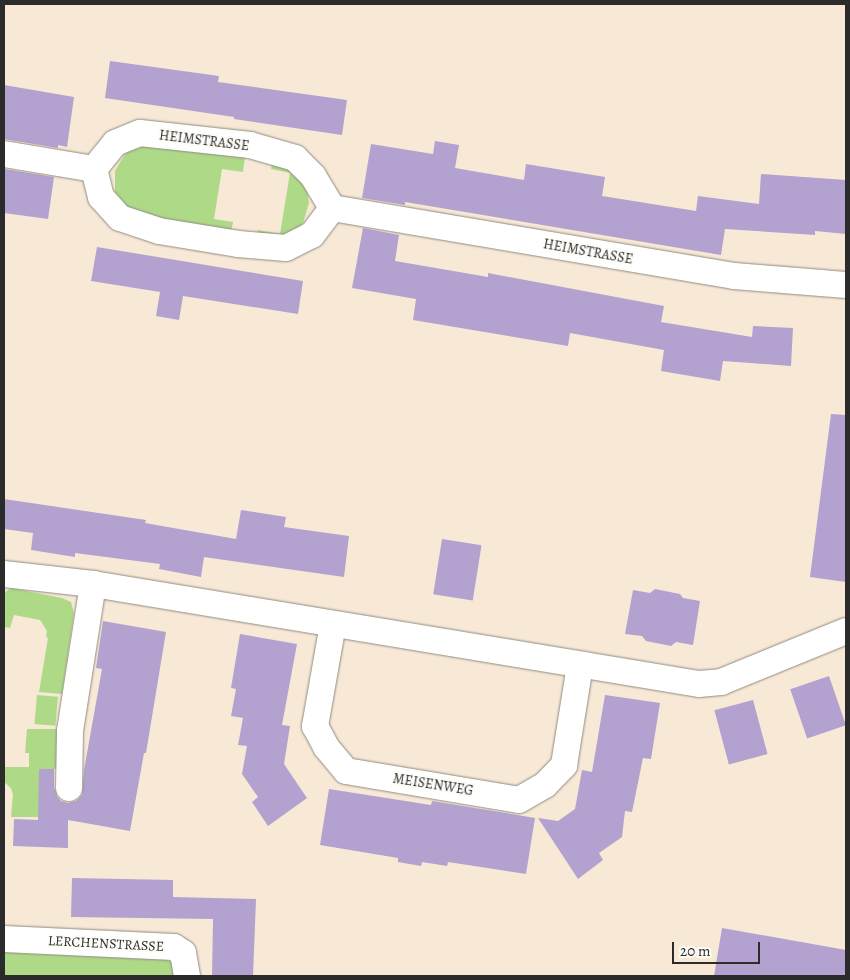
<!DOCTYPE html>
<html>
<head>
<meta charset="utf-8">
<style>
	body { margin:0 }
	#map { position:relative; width:850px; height:980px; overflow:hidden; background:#f7e9d6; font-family:Alegreya,serif }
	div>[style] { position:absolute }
	.green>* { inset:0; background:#aeda87; transform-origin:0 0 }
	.building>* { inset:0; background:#b3a1cf; transform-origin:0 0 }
	.roads { filter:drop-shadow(0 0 1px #918a80) drop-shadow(0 0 1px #918a80) }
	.minor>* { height:26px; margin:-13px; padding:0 13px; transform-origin:13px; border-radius:13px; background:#fff }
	span { translate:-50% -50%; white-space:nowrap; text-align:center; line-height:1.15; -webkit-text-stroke:4.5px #fdfcf7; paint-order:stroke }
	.street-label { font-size:14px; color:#2b2b2b }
	.frame { position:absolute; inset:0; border:5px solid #2b2b2b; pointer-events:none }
	.scale { position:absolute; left:672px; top:942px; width:88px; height:22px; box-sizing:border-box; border:2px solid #2b2b2b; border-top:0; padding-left:6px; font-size:15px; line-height:18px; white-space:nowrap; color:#2b2b2b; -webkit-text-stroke:4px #fdfcf7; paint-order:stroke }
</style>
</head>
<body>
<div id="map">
	<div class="green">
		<i style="clip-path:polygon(142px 144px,245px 157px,243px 172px,222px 169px,214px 219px,233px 222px,231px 232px,135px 216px,119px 202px,115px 193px,115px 171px,125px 154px)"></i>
		<i style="clip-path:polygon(272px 164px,290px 167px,306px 183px,309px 203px,303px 223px,296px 231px,286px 238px,257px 237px,258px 230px,280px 234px,290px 173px,271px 169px)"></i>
		<i style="clip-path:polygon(11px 588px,62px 598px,71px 602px,74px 613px,62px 694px,39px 692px,48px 638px,46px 637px,47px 631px,40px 620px,14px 615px,10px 628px,4px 627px,4px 593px)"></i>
		<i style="left:37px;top:695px;width:21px;height:29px;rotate:5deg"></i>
		<i style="clip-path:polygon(27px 729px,59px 729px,57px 769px,39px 769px,39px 788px,57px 789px,57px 805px,42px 817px,11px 817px,13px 795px,11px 788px,4px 782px,4px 767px,29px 767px,29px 753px,25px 753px)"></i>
		<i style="clip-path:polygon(4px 952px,166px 959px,172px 963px,173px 976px,4px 976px)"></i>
	</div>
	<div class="building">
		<i style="clip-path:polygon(110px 61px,219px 76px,218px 82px,347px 100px,342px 135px,234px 119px,234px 117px,105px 98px)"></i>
		<i style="clip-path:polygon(4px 85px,74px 97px,67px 147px,58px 145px,58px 148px,4px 139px)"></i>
		<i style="clip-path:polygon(435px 141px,459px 145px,455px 168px,524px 180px,526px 164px,605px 177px,602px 196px,696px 211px,698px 196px,759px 204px,761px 174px,846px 180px,846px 234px,815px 231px,815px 235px,725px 229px,721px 255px,405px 202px,405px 205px,362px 198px,371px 144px,433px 154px)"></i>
		<i style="clip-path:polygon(4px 169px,54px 177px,48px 219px,4px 213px)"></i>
		<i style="clip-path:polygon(363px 228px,399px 235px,395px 261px,488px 277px,488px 273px,664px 306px,661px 322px,752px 337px,753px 326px,793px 328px,791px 366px,723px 361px,720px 381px,661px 371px,664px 350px,570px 333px,568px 346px,413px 320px,416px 299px,352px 288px)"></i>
		<i style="clip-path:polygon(97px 247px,303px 281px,298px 314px,183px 296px,179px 320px,156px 316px,160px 292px,91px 281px)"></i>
		<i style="clip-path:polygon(831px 414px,846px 415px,846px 582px,810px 577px)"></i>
		<i style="clip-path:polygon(4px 499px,146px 520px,145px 523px,236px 539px,241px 510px,286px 517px,284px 527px,349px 536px,344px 577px,204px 557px,201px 577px,159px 569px,160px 564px,75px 553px,75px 557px,31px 550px,33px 533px,4px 529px)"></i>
		<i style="left:442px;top:539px;width:40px;height:56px;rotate:9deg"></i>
		<i style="clip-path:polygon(655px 589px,680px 594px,683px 598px,700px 601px,693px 645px,676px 642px,671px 646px,646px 641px,642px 636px,625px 634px,633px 590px,650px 593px)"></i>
		<i style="clip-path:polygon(103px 621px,166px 632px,146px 753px,144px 753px,130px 831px,68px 820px,68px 848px,13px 846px,14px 819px,38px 820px,39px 769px,54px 769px,54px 788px,56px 795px,61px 801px,68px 803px,76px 801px,82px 795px,84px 770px,102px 669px,96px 668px)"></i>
		<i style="clip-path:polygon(240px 634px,297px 644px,282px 725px,290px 726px,284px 764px,307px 798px,268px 826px,252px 802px,258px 797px,242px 774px,247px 746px,238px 745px,243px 718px,231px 716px,236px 689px,231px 688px)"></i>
		<i style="left:829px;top:676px;width:52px;height:41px;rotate:71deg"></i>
		<i style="clip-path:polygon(605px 695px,660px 703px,651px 759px,643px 758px,632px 812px,625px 811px,622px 837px,599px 853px,603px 860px,578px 879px,538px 818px,558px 821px,575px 809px,582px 770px,592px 772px)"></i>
		<i style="left:753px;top:700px;width:56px;height:40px;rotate:75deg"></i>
		<i style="clip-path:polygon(329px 789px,431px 805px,432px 801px,535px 818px,526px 874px,448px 862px,447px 866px,422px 862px,421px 866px,398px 862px,398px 858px,320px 845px)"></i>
		<i style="clip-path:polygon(72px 878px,173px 880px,173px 897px,256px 899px,253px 976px,212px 976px,213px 919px,71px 917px)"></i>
		<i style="clip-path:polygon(722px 928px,846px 950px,846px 976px,714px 976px)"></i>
	</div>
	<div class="roads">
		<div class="minor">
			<i style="left:4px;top:154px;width:91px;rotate:9.5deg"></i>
			<i style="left:94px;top:169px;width:29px;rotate:76deg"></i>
			<i style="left:101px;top:197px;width:28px;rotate:48deg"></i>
			<i style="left:120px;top:218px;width:41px;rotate:18.4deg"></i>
			<i style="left:159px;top:231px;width:80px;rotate:9.3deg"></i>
			<i style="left:238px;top:244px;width:48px;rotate:4.8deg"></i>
			<i style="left:286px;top:248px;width:29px;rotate:-27deg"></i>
			<i style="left:312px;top:235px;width:34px;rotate:-53deg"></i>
			<i style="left:94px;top:169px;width:33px;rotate:-51deg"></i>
			<i style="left:115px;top:143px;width:27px;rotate:-22deg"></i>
			<i style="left:140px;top:133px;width:111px;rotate:6.2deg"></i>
			<i style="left:250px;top:145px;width:47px;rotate:16.1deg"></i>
			<i style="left:295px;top:158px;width:25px;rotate:45deg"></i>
			<i style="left:313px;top:176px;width:37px;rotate:59deg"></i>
			<i style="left:332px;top:208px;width:408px;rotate:9.6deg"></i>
			<i style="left:734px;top:276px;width:112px;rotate:4.6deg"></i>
			<i style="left:4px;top:574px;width:90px;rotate:6.4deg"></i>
			<i style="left:93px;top:584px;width:614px;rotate:9.37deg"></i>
			<i style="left:699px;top:684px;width:22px;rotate:-5deg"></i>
			<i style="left:721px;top:682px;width:135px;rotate:-22.2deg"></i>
			<i style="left:333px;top:624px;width:104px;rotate:100deg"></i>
			<i style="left:315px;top:726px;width:24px;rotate:62deg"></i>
			<i style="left:326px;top:747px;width:31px;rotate:50deg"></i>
			<i style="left:346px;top:771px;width:175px;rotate:9.5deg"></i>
			<i style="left:519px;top:800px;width:30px;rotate:-30deg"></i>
			<i style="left:545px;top:785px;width:28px;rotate:-46deg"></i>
			<i style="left:564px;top:765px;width:101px;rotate:-80.9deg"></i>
			<i style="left:69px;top:788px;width:57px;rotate:-89deg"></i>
			<i style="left:70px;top:731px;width:149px;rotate:-81.1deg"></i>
			<i style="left:4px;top:939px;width:170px;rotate:2.7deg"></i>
			<i style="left:174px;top:947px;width:11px;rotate:34deg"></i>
			<i style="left:183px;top:953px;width:23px;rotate:80deg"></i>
		</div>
	</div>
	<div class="street-label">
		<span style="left:204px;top:141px;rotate:7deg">HEIMSTRASSE</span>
		<span style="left:588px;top:252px;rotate:10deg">HEIMSTRASSE</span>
		<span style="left:433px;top:785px;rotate:9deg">MEISENWEG</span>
		<span style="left:106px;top:944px;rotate:3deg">LERCHENSTRASSE</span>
	</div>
	<div class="frame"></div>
	<div class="scale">20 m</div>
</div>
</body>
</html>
